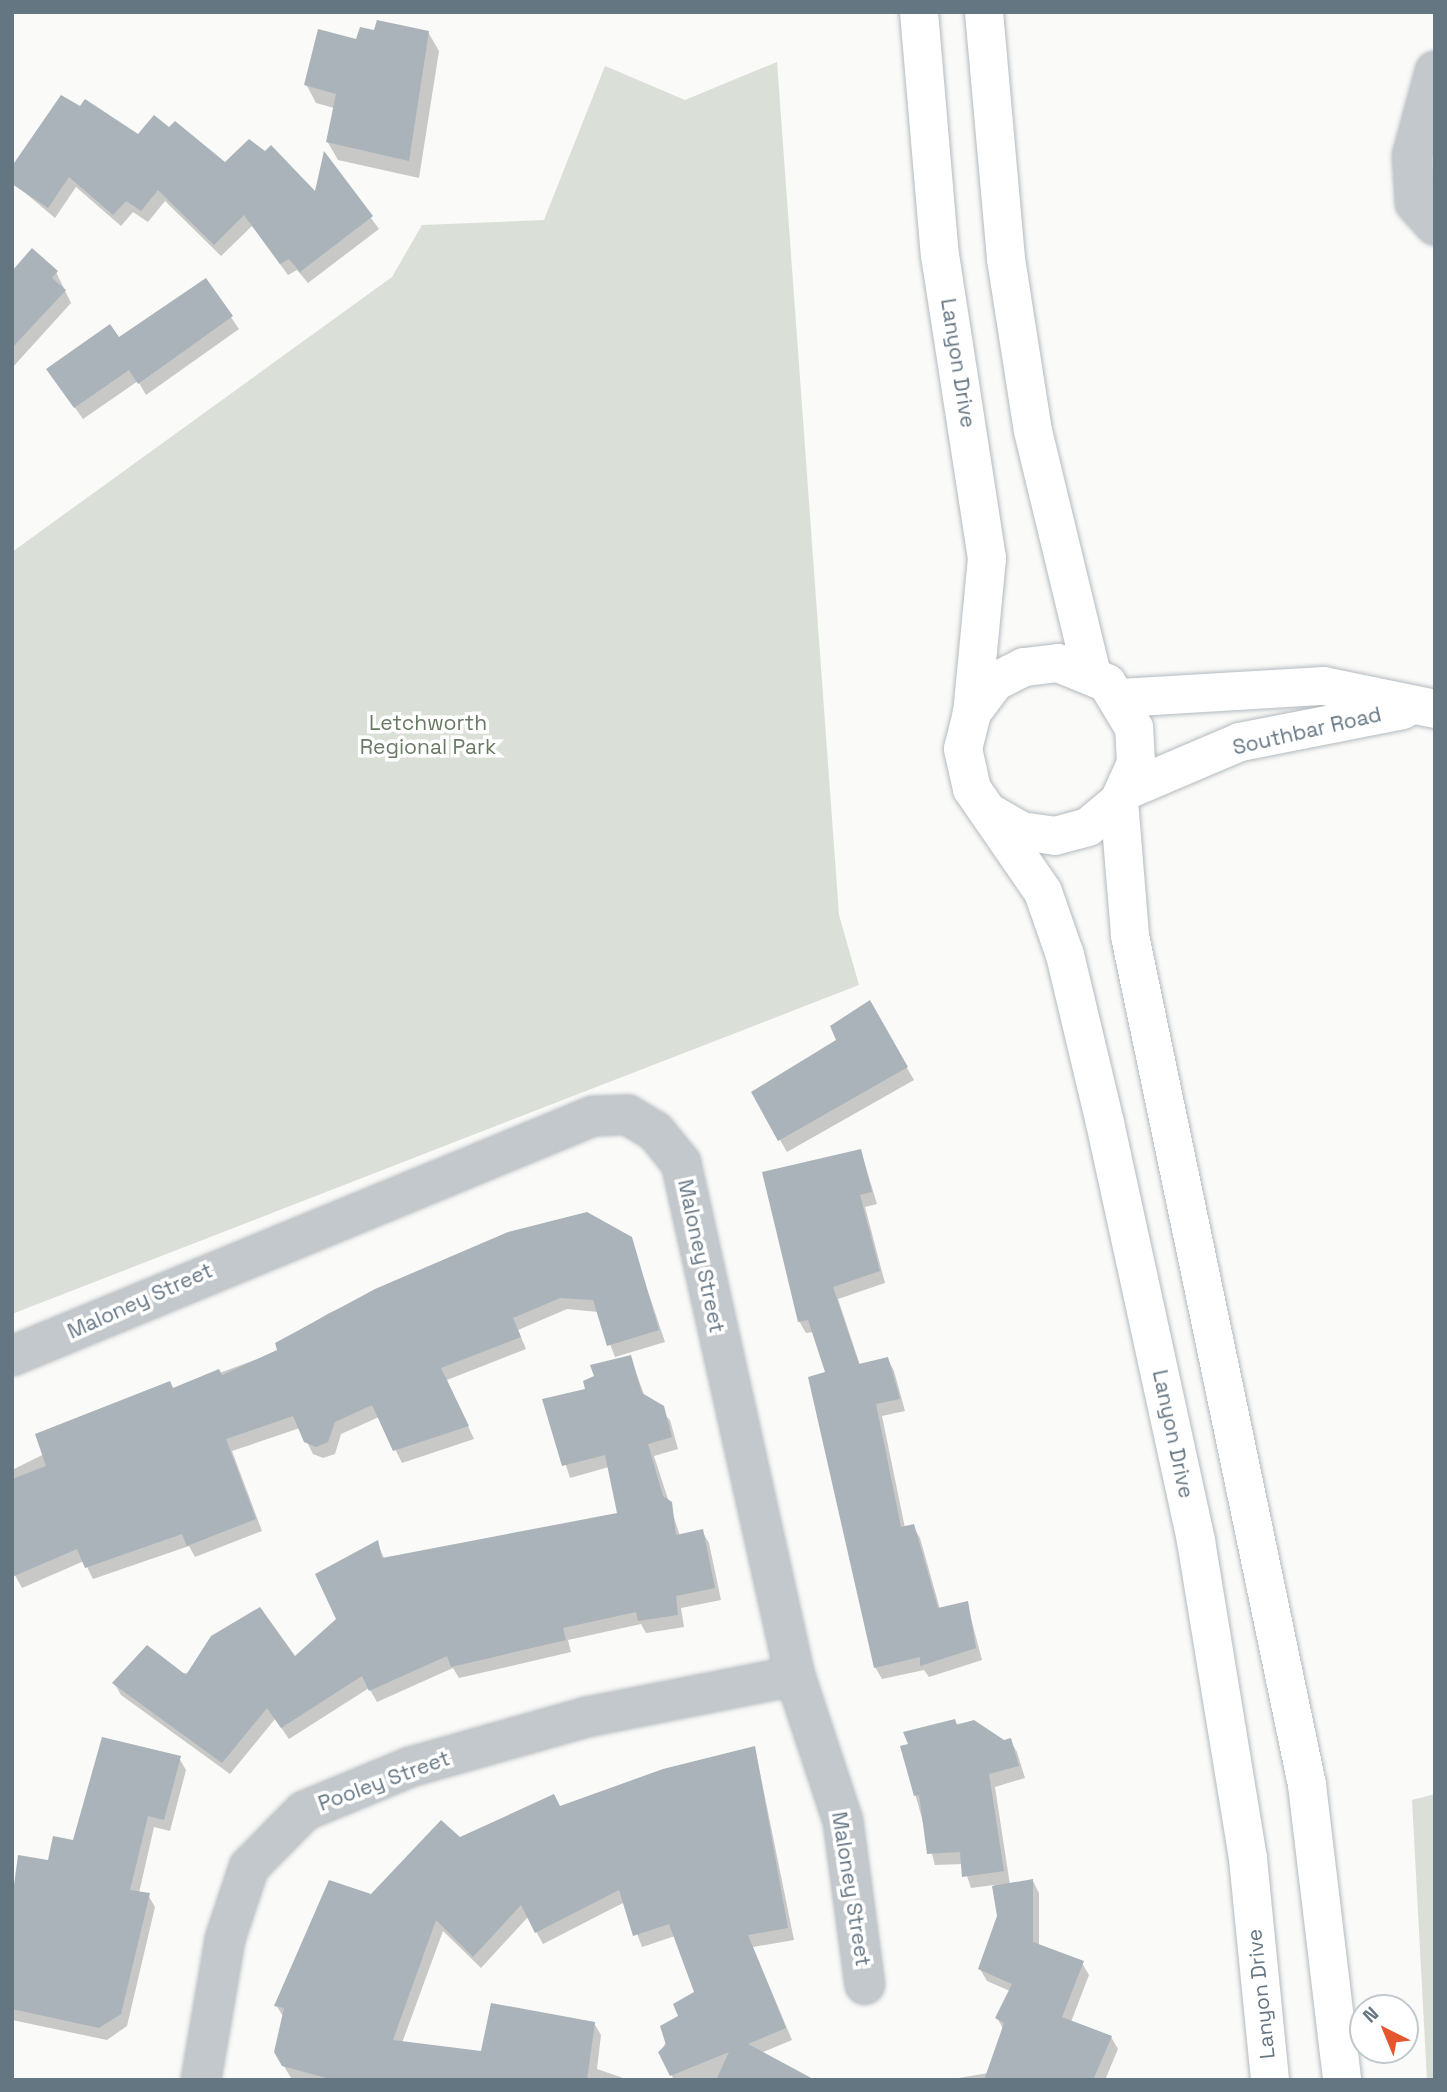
<!DOCTYPE html>
<html>
<head>
<meta charset="utf-8">
<style>
	body { margin:0 }
	#map { position:relative; width:1447px; height:2092px; overflow:hidden; background:#fafaf8; font-family:"Space Grotesk",sans-serif }
	div>[style] { position:absolute }
	.green>* { inset:0; background:#dadfd7 }
	.shadow>* { inset:0; background:#0003 }
	.building>* { inset:0; background:#aab3b9 }
	.roads { filter:drop-shadow(0 0 2px #b3babf) drop-shadow(0 0 2px #b3babf) }
	.minor>* { height:38px; margin:-19px; padding:0 19px; transform-origin:19px; border-radius:19px; background:#c3c8cc }
	.secondary>* { height:38px; margin:-19px; padding:0 19px; transform-origin:19px; border-radius:19px; background:#fff }
	.primary>* { height:38px; margin:-19px; padding:0 19px; transform-origin:19px; border-radius:19px; background:#fff }
	span { translate:-50% -50%; white-space:nowrap; text-align:center; line-height:1.15; -webkit-text-stroke:7px #fff; paint-order:stroke }
	.street-label { font-size:21px; color:#657683 }
	.park-label { font-size:21px; color:#687a64 }
	.frame { position:absolute; inset:0; border:14px solid #657683; pointer-events:none }
	.north { position:absolute; left:1349px; top:1994px; width:70px; height:70px; box-sizing:border-box; background:#fff; border:2px solid #c1c8cd; border-radius:50%; rotate:317deg; font-size:19px; font-weight:700; line-height:28px; text-align:center; color:#657683 }
	.north::after { content:''; display:block; margin:auto; width:24px; height:32px; background:#e4572e; clip-path:polygon(50% 0,100% 100%,50% 72%,0 100%) }
</style>
</head>
<body>
<div id="map">
	<div class="green">
		<i style="clip-path:polygon(777px 62px,839px 915px,859px 985px,12px 1314px,12px 552px,392px 277px,422px 225px,544px 220px,605px 66px,685px 100px)"></i>
		<i style="clip-path:polygon(1435px 1794px,1435px 2080px,1427px 2080px,1412px 1800px)"></i>
	</div>
	<div class="shadow">
		<i style="clip-path:polygon(375px 32px,428px 32px,439px 51px,419px 178px,338px 160px,327px 141px,334px 108px,316px 103px,306px 84px)"></i>
		<i style="clip-path:polygon(138px 137px,316px 195px,325px 155px,379px 229px,308px 283px,297px 270px,288px 275px,252px 226px,221px 256px,165px 201px,148px 222px,133px 212px,121px 226px,76px 187px,55px 218px,17px 186px)"></i>
		<i style="clip-path:polygon(56px 272px,71px 303px,12px 368px,12px 276px)"></i>
		<i style="clip-path:polygon(206px 280px,239px 329px,146px 395px,138px 381px,83px 419px,56px 381px)"></i>
		<i style="clip-path:polygon(869px 1003px,914px 1080px,787px 1152px,753px 1092px,838px 1041px)"></i>
		<i style="clip-path:polygon(861px 1151px,877px 1204px,865px 1207px,885px 1283px,838px 1299px,860px 1365px,888px 1359px,894px 1371px,905px 1411px,882px 1416px,905px 1528px,913px 1526px,920px 1538px,940px 1609px,967px 1603px,982px 1660px,929px 1677px,924px 1670px,882px 1679px,875px 1667px,828px 1373px,814px 1332px,806px 1333px,799px 1321px)"></i>
		<i style="clip-path:polygon(509px 1234px,630px 1238px,665px 1342px,615px 1357px,598px 1312px,567px 1309px,518px 1330px,526px 1349px,447px 1380px,474px 1439px,402px 1463px,379px 1417px,341px 1434px,335px 1454px,323px 1458px,313px 1454px,300px 1428px,232px 1451px,262px 1531px,195px 1557px,189px 1546px,93px 1579px,84px 1561px,22px 1588px,12px 1570px,12px 1470px,173px 1390px,279px 1351px,277px 1344px,329px 1313px)"></i>
		<i style="clip-path:polygon(630px 1357px,645px 1397px,670px 1420px,678px 1449px,654px 1456px,680px 1536px,702px 1531px,709px 1543px,721px 1600px,681px 1608px,684px 1627px,646px 1633px,641px 1624px,568px 1640px,571px 1652px,459px 1678px,453px 1668px,377px 1702px,369px 1688px,289px 1739px,275px 1719px,230px 1774px,121px 1695px,114px 1683px,294px 1658px,338px 1620px,377px 1543px,385px 1560px,619px 1515px,609px 1467px,570px 1478px,545px 1400px,587px 1390px)"></i>
		<i style="clip-path:polygon(974px 1721px,1003px 1742px,1010px 1740px,1017px 1752px,1025px 1778px,995px 1787px,1010px 1885px,1033px 1881px,1039px 1893px,1039px 1946px,1082px 1963px,1089px 1975px,1071px 2022px,1111px 2037px,1118px 2049px,1105px 2080px,947px 2080px,988px 2073px,1004px 2030px,997px 2018px,1010px 1991px,987px 1981px,980px 1969px,999px 1916px,994px 1885px,971px 1888px,963px 1864px,935px 1865px,902px 1747px,911px 1746px,905px 1733px)"></i>
		<i style="clip-path:polygon(755px 1748px,794px 1940px,753px 1947px,792px 2040px,761px 2053px,812px 2080px,674px 2080px,660px 2052px,696px 1993px,675px 1936px,642px 1947px,625px 1902px,543px 1944px,528px 1917px,481px 1968px,443px 1931px,402px 2043px,483px 2053px,594px 2023px,601px 2035px,597px 2069px,629px 2080px,291px 2078px,275px 2051px,284px 2018px,276px 2005px,372px 1896px,459px 1839px)"></i>
		<i style="clip-path:polygon(179px 1758px,186px 1770px,170px 1831px,154px 1827px,139px 1893px,148px 1895px,155px 1907px,127px 2026px,107px 2040px,12px 2020px,12px 1913px,49px 1862px)"></i>
	</div>
	<div class="building">
		<i style="clip-path:polygon(377px 20px,429px 31px,409px 161px,326px 142px,336px 94px,304px 85px,318px 29px,356px 39px,360px 27px,374px 30px)"></i>
		<i style="clip-path:polygon(61px 95px,80px 106px,85px 99px,138px 134px,154px 115px,169px 127px,175px 121px,225px 162px,249px 139px,265px 151px,271px 145px,315px 191px,324px 151px,373px 216px,300px 272px,289px 259px,280px 264px,244px 215px,214px 245px,158px 190px,141px 211px,126px 201px,113px 215px,69px 177px,48px 208px,12px 184px,12px 166px)"></i>
		<i style="clip-path:polygon(32px 248px,58px 271px,52px 278px,66px 290px,12px 348px,12px 271px)"></i>
		<i style="clip-path:polygon(206px 278px,233px 316px,138px 384px,129px 370px,74px 408px,46px 369px,110px 324px,119px 337px)"></i>
		<i style="clip-path:polygon(870px 1000px,908px 1067px,778px 1141px,751px 1092px,836px 1040px,830px 1026px)"></i>
		<i style="clip-path:polygon(861px 1149px,872px 1192px,860px 1195px,880px 1271px,833px 1287px,859px 1364px,888px 1357px,900px 1399px,876px 1404px,901px 1527px,914px 1524px,938px 1608px,968px 1601px,976px 1648px,920px 1666px,920px 1657px,874px 1668px,808px 1377px,825px 1372px,808px 1320px,798px 1322px,762px 1172px)"></i>
		<i style="clip-path:polygon(587px 1212px,632px 1237px,659px 1330px,607px 1346px,593px 1300px,560px 1298px,513px 1318px,521px 1337px,441px 1368px,469px 1426px,393px 1451px,372px 1405px,335px 1422px,328px 1442px,316px 1447px,304px 1442px,293px 1416px,226px 1439px,256px 1519px,187px 1546px,182px 1534px,85px 1568px,77px 1549px,12px 1577px,12px 1479px,46px 1466px,35px 1434px,170px 1381px,173px 1388px,219px 1369px,222px 1375px,277px 1350px,275px 1343px,375px 1289px,508px 1232px)"></i>
		<i style="clip-path:polygon(631px 1355px,642px 1393px,664px 1406px,672px 1437px,648px 1444px,663px 1496px,672px 1502px,676px 1535px,703px 1529px,715px 1588px,676px 1596px,678px 1615px,638px 1621px,636px 1612px,563px 1628px,566px 1640px,451px 1667px,447px 1656px,369px 1691px,362px 1676px,281px 1728px,267px 1708px,222px 1763px,112px 1683px,147px 1645px,186px 1675px,211px 1636px,260px 1607px,295px 1656px,336px 1619px,315px 1574px,378px 1540px,382px 1558px,617px 1513px,605px 1455px,562px 1466px,542px 1399px,585px 1389px,583px 1381px,594px 1376px,590px 1365px)"></i>
		<i style="clip-path:polygon(955px 1719px,957px 1725px,974px 1720px,1004px 1740px,1011px 1738px,1019px 1766px,989px 1774px,1004px 1871px,962px 1877px,960px 1852px,927px 1854px,919px 1795px,914px 1796px,900px 1746px,908px 1744px,903px 1732px)"></i>
		<i style="clip-path:polygon(102px 1737px,181px 1756px,164px 1820px,148px 1816px,130px 1890px,150px 1893px,121px 2014px,99px 2028px,12px 2009px,12px 1900px,18px 1855px,48px 1860px,53px 1836px,73px 1840px)"></i>
		<i style="clip-path:polygon(755px 1746px,788px 1928px,748px 1935px,786px 2028px,748px 2044px,815px 2080px,716px 2080px,729px 2052px,670px 2076px,658px 2052px,666px 2045px,660px 2026px,678px 2016px,673px 2004px,694px 1992px,669px 1924px,633px 1936px,619px 1890px,535px 1933px,521px 1905px,473px 1957px,436px 1920px,393px 2040px,481px 2051px,491px 2003px,595px 2022px,587px 2080px,334px 2080px,282px 2066px,274px 2052px,284px 2008px,274px 2006px,329px 1880px,371px 1894px,441px 1820px,460px 1837px,554px 1794px,560px 1806px,663px 1769px)"></i>
		<i style="clip-path:polygon(1033px 1879px,1033px 1942px,1084px 1961px,1062px 2017px,1112px 2036px,1093px 2080px,984px 2080px,1004px 2023px,995px 2018px,1012px 1984px,978px 1969px,997px 1916px,992px 1886px)"></i>
	</div>
	<div class="roads">
		<div class="minor">
			<i style="left:1435px;top:71px;width:88px;rotate:105.1deg"></i>
			<i style="left:1412px;top:156px;width:47px;rotate:86.3deg"></i>
			<i style="left:1415px;top:203px;width:30px;rotate:48deg"></i>
			<i style="left:12px;top:1356px;width:629px;rotate:-22.44deg"></i>
			<i style="left:593px;top:1116px;width:35px;rotate:-2deg"></i>
			<i style="left:628px;top:1115px;width:31px;rotate:31deg"></i>
			<i style="left:655px;top:1131px;width:41px;rotate:50.9deg"></i>
			<i style="left:681px;top:1163px;width:526px;rotate:77.47deg"></i>
			<i style="left:795px;top:1676px;width:153px;rotate:71.7deg"></i>
			<i style="left:843px;top:1821px;width:165px;rotate:82.4deg"></i>
			<i style="left:201px;top:2080px;width:143px;rotate:-80.3deg"></i>
			<i style="left:225px;top:1939px;width:76px;rotate:-71.6deg"></i>
			<i style="left:249px;top:1867px;width:78px;rotate:-45.5deg"></i>
			<i style="left:304px;top:1811px;width:115px;rotate:-22.5deg"></i>
			<i style="left:410px;top:1767px;width:184px;rotate:-15.8deg"></i>
			<i style="left:587px;top:1717px;width:212px;rotate:-11.2deg"></i>
		</div>
		<div class="secondary">
			<i style="left:1120px;top:698px;width:204px;rotate:-3.4deg"></i>
			<i style="left:1324px;top:686px;width:113px;rotate:11.7deg"></i>
			<i style="left:1125px;top:791px;width:125px;rotate:-23.1deg"></i>
			<i style="left:1240px;top:742px;width:166px;rotate:-11.1deg"></i>
		</div>
		<div class="primary">
			<i style="left:919px;top:12px;width:244px;rotate:85.1deg"></i>
			<i style="left:940px;top:255px;width:307px;rotate:81.2deg"></i>
			<i style="left:987px;top:558px;width:156px;rotate:95.5deg"></i>
			<i style="left:984px;top:12px;width:248px;rotate:84.9deg"></i>
			<i style="left:1006px;top:259px;width:174px;rotate:81.1deg"></i>
			<i style="left:1033px;top:431px;width:250px;rotate:76.4deg"></i>
			<i style="left:1119px;top:801px;width:135px;rotate:85.3deg"></i>
			<i style="left:1130px;top:936px;width:867px;rotate:78.22deg"></i>
			<i style="left:1307px;top:1785px;width:297px;rotate:83.2deg"></i>
			<i style="left:990px;top:813px;width:36px;rotate:30deg"></i>
			<i style="left:1021px;top:831px;width:34px;rotate:8deg"></i>
			<i style="left:1055px;top:836px;width:34px;rotate:-15deg"></i>
			<i style="left:1088px;top:827px;width:40px;rotate:-40deg"></i>
			<i style="left:1119px;top:801px;width:42px;rotate:-65.9deg"></i>
			<i style="left:1136px;top:763px;width:35px;rotate:-93deg"></i>
			<i style="left:1134px;top:728px;width:52px;rotate:-121deg"></i>
			<i style="left:1107px;top:683px;width:53px;rotate:-157.8deg"></i>
			<i style="left:1058px;top:663px;width:34px;rotate:173deg"></i>
			<i style="left:1024px;top:667px;width:33px;rotate:153deg"></i>
			<i style="left:995px;top:682px;width:39px;rotate:127deg"></i>
			<i style="left:972px;top:713px;width:37px;rotate:104deg"></i>
			<i style="left:963px;top:749px;width:41px;rotate:77.3deg"></i>
			<i style="left:972px;top:789px;width:125px;rotate:55.4deg"></i>
			<i style="left:1043px;top:892px;width:67px;rotate:70.8deg"></i>
			<i style="left:1065px;top:955px;width:173px;rotate:76.6deg"></i>
			<i style="left:1105px;top:1123px;width:428px;rotate:77.7deg"></i>
			<i style="left:1196px;top:1541px;width:322px;rotate:80.7deg"></i>
			<i style="left:1248px;top:1859px;width:222px;rotate:84.3deg"></i>
		</div>
	</div>
	<div class="street-label">
		<span style="left:958px;top:363px;rotate:81deg">Lanyon Drive</span>
		<span style="left:1307px;top:731px;rotate:-13deg">Southbar Road</span>
		<span style="left:701px;top:1256px;rotate:78deg">Maloney Street</span>
		<span style="left:140px;top:1301px;rotate:-24deg">Maloney Street</span>
		<span style="left:1173px;top:1434px;rotate:78deg">Lanyon Drive</span>
		<span style="left:384px;top:1781px;rotate:-20deg">Pooley Street</span>
		<span style="left:851px;top:1889px;rotate:81deg">Maloney Street</span>
		<span style="left:1261px;top:1994px;rotate:-96deg">Lanyon Drive</span>
	</div>
	<div class="park-label">
		<span style="left:428px;top:735px">Letchworth<br>Regional Park</span>
	</div>
	<div class="frame"></div>
	<div class="north">N</div>
</div>
</body>
</html>
